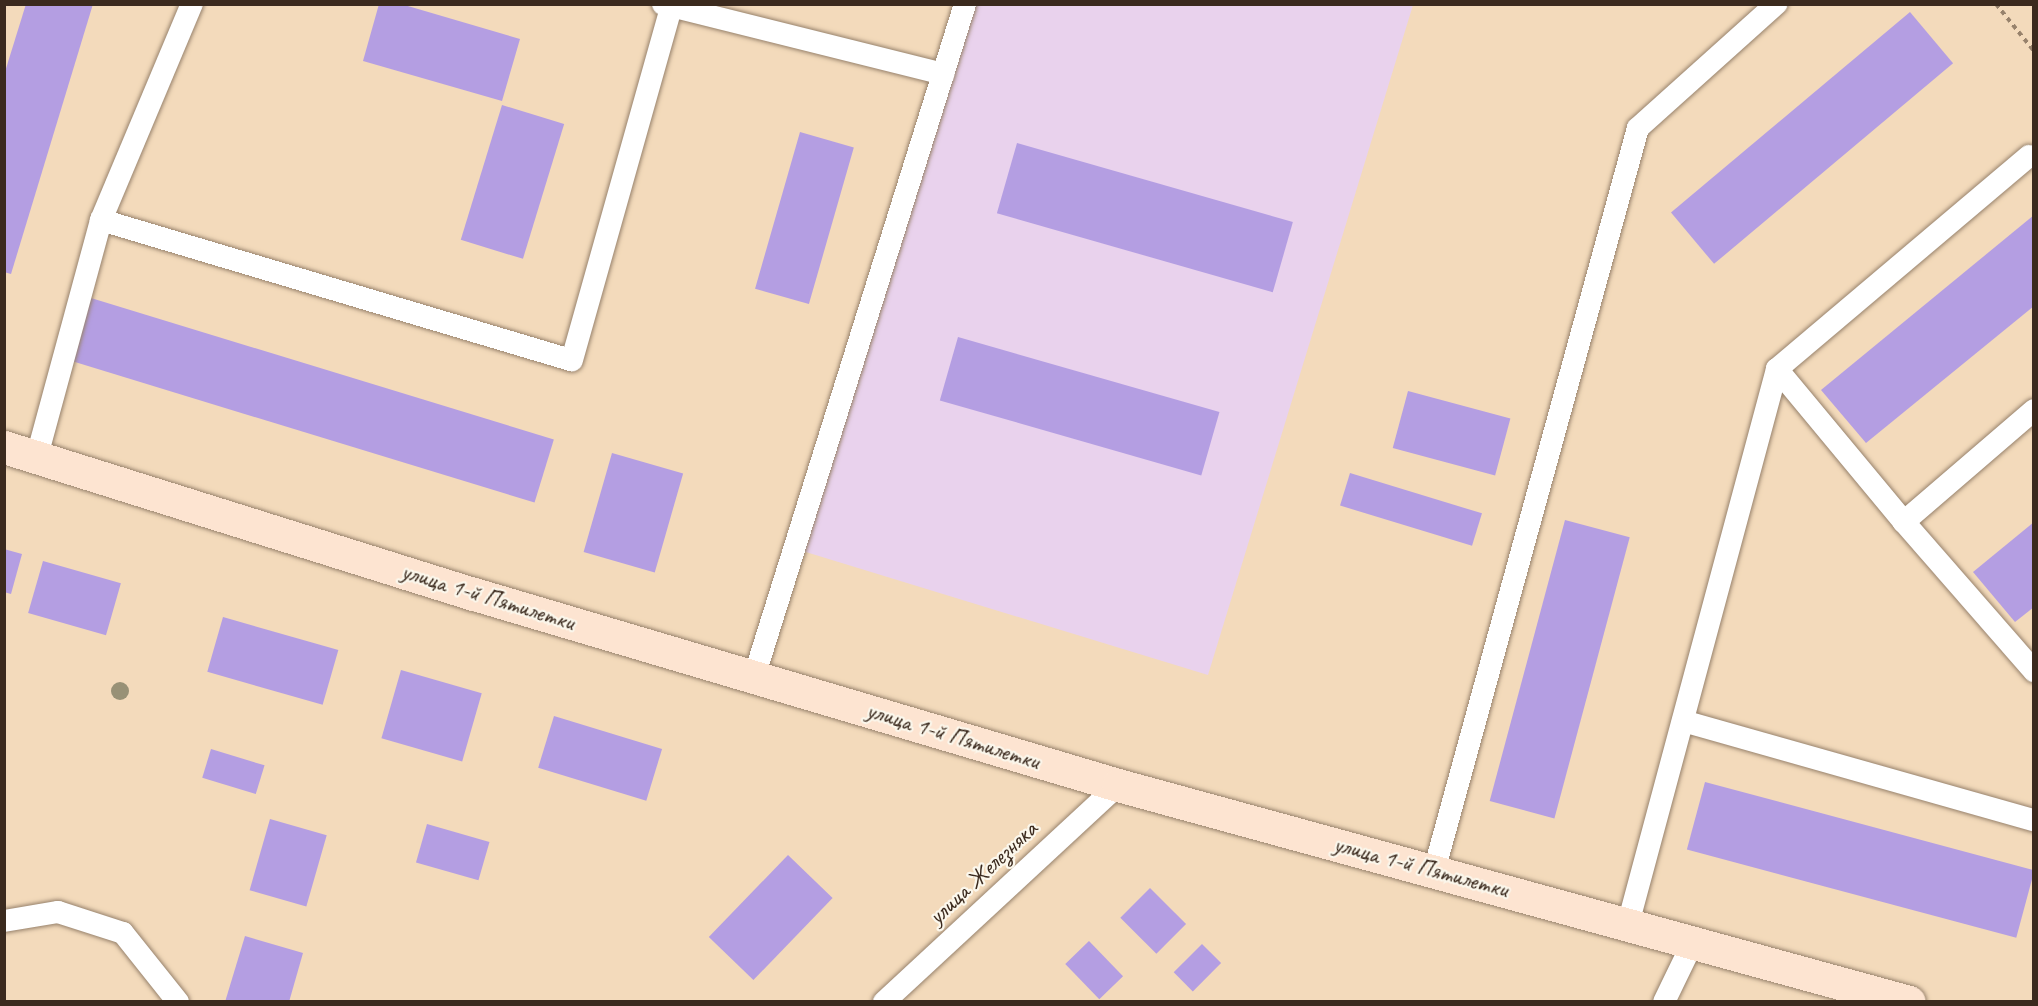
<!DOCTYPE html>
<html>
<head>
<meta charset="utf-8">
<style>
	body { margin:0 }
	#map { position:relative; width:2038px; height:1006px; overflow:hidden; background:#f3dabb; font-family:Caveat,sans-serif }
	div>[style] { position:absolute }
	.built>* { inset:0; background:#e9d2ed }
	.building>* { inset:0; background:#b49ee2; transform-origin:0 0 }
	.path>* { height:4px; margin-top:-2px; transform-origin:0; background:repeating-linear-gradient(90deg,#97826c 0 4.5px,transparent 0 9px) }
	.roads { filter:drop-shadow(0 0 2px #97826c) drop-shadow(0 0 2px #97826c) }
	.lane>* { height:22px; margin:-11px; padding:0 11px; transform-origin:11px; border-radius:11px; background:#fff }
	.secondary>* { height:33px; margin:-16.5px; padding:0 16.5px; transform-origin:16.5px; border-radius:16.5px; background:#fde4d1 }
	.trees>* { width:18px; height:18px; margin:-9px; border-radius:50%; background:#989176 }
	span { translate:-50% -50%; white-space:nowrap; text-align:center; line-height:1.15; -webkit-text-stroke:4.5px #fbf7ec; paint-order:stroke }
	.street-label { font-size:24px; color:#3b2a1e }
	.frame { position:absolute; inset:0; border:6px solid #3b2a1e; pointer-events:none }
</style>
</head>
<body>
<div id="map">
	<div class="built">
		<i style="clip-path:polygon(963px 5px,1413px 5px,1208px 675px,796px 549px)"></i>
	</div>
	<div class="building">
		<i style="clip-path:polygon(26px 4px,93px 4px,11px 274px,4px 272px,4px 75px)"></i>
		<i style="clip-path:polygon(379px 4px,401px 4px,520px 39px,502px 101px,363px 61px)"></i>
		<i style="left:1910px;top:12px;width:67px;height:312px;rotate:50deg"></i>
		<i style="left:502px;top:105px;width:65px;height:141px;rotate:17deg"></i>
		<i style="left:800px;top:132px;width:56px;height:163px;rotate:16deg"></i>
		<i style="left:1017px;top:143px;width:287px;height:73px;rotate:16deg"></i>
		<i style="clip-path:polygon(2034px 215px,2034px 306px,1866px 443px,1821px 390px)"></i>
		<i style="left:91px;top:298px;width:484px;height:66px;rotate:17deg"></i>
		<i style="left:958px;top:337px;width:272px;height:66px;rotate:16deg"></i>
		<i style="left:1408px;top:391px;width:106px;height:59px;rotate:15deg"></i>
		<i style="left:612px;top:453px;width:74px;height:103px;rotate:16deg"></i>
		<i style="left:1350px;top:473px;width:138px;height:34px;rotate:17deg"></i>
		<i style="left:1565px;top:520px;width:67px;height:291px;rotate:15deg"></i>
		<i style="clip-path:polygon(2034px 522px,2034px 607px,2015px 622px,1973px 572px)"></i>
		<i style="clip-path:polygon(4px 549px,22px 554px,11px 594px,4px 592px)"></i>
		<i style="left:43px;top:561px;width:81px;height:54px;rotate:16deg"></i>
		<i style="left:223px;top:617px;width:120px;height:57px;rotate:16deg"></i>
		<i style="left:401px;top:670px;width:84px;height:71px;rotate:16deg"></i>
		<i style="left:554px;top:716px;width:113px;height:54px;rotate:17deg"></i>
		<i style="left:211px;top:749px;width:56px;height:30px;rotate:17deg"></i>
		<i style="left:1705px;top:782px;width:341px;height:70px;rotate:15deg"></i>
		<i style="left:270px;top:819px;width:59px;height:74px;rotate:16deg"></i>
		<i style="left:427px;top:824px;width:65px;height:40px;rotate:16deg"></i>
		<i style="left:788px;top:855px;width:62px;height:114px;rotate:44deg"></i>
		<i style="left:1150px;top:888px;width:51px;height:42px;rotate:45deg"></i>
		<i style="clip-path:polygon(245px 936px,303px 953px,289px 1002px,225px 1002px)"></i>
		<i style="left:1089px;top:941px;width:49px;height:33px;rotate:46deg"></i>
		<i style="left:1202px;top:944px;width:27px;height:40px;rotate:45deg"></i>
	</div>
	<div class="path">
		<i style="left:1996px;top:4px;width:60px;rotate:51deg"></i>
	</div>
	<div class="roads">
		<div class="lane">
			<i style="left:663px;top:4px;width:289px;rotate:14deg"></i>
			<i style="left:101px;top:220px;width:491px;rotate:16.6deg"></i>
			<i style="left:572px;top:360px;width:367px;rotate:-74.3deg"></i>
			<i style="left:1777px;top:369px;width:199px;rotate:50.3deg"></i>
			<i style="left:2034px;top:410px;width:172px;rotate:139.3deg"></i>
			<i style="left:1904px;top:522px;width:198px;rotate:48.9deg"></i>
			<i style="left:37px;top:456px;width:245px;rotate:-74.8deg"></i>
			<i style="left:101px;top:220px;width:234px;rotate:-67.2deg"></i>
			<i style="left:754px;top:677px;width:705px;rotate:-72.59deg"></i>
			<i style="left:1683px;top:721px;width:365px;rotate:15.8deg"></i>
			<i style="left:1434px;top:871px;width:770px;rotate:-74.65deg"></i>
			<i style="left:1638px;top:128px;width:186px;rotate:-41.9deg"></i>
			<i style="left:4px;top:921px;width:55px;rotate:-9.5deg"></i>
			<i style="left:58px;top:912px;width:68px;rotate:17.9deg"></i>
			<i style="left:123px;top:933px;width:88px;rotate:51.4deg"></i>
			<i style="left:1628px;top:924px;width:575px;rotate:-74.97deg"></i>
			<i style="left:1777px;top:369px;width:330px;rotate:-40.2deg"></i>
			<i style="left:884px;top:1002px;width:319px;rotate:-42.8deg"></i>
			<i style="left:1664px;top:1002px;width:67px;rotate:-64.2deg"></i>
		</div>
		<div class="secondary">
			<i style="left:4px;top:447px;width:492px;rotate:17.4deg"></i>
			<i style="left:474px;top:594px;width:672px;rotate:16.52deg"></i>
			<i style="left:1118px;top:785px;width:820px;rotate:15.34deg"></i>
		</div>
	</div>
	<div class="trees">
		<i style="left:120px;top:691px"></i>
	</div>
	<div class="street-label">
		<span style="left:488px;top:597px;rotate:17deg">улица 1-й Пятилетки</span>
		<span style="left:953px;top:736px;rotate:17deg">улица 1-й Пятилетки</span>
		<span style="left:1421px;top:867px;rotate:15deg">улица 1-й Пятилетки</span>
		<span style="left:983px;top:873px;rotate:-43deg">улица Железняка</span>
	</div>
	<div class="frame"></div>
</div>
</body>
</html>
